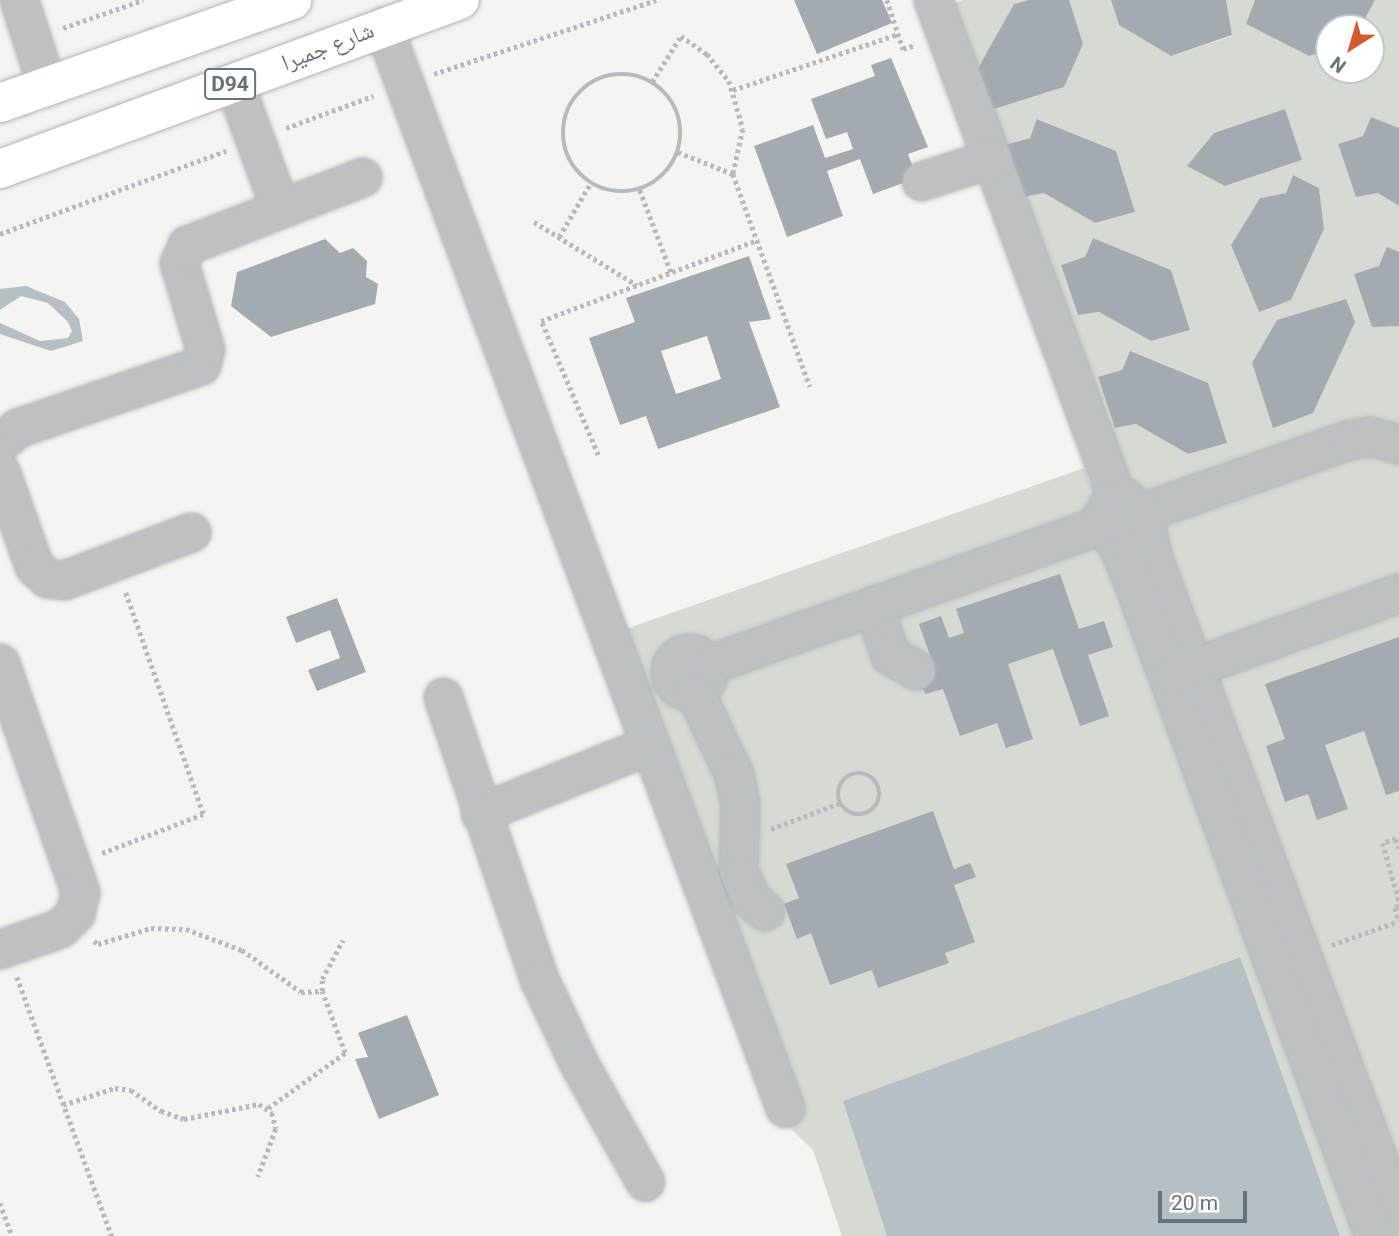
<!DOCTYPE html>
<html>
<head>
<meta charset="utf-8">
<style>
	body { margin:0 }
	#map { position:relative; width:1399px; height:1236px; overflow:hidden; background:#f4f4f0; font-family:Roboto,"Noto Naskh Arabic",sans-serif }
	div>[style] { position:absolute }
	.green>* { inset:0; background:#d5dad2 }
	.water>* { inset:0; background:#b6c0c4 }
	.building>* { inset:0; background:#a4abb0 }
	.path>* { height:4.5px; margin-top:-2.25px; transform-origin:0; background:repeating-linear-gradient(90deg,#b7babc 0 3.5px,transparent 0 7px) }
	.path>.ring { margin:-2.25px; padding:0; box-sizing:content-box; background:none; border:4.5px solid #b7babc; border-radius:50% }
	.roads { filter:drop-shadow(0 0 2px #b1b5b8) drop-shadow(0 0 2px #b1b5b8) }
	.minor>* { height:37px; margin:-18.5px; padding:0 18.5px; transform-origin:18.5px; border-radius:18.5px; background:#bdc1c4 }
	.minor>.ring { margin:-18.5px; padding:0; box-sizing:content-box; background:none; border:37px solid #bdc1c4; border-radius:50% }
	.major>* { height:38px; margin:-19px; padding:0 19px; transform-origin:19px; border-radius:19px; background:#fff }
	span { translate:-50% -50%; white-space:nowrap; text-align:center; line-height:1.15; -webkit-text-stroke:7px #fff; paint-order:stroke }
	.shield-label span { padding:2px 5px; background:#fff; border:2px solid; border-radius:5px; -webkit-text-stroke-width:0 }
	.shield-label { font-size:21px; color:#65737f; font-weight:700 }
	.street-label { font-size:23px; color:#65737f }
	.north { position:absolute; left:1315px; top:14px; width:70px; height:70px; box-sizing:border-box; background:#fff; border:2px solid #c1c7cc; border-radius:50%; rotate:217deg; font-size:19px; font-weight:700; line-height:28px; text-align:center; color:#65737f }
	.north::after { content:''; display:block; margin:auto; width:24px; height:32px; background:#d45a30; clip-path:polygon(50% 0,100% 100%,50% 72%,0 100%) }
	.scale { position:absolute; left:1158px; top:1191px; width:89px; height:32px; box-sizing:border-box; border:4px solid #65737f; border-top:0; padding-left:9px; font-size:21px; line-height:24px; white-space:nowrap; color:#65737f; -webkit-text-stroke:5px #fff; paint-order:stroke }
</style>
</head>
<body>
<div id="map">
	<div class="green">
		<i style="clip-path:polygon(evenodd,963px 0,1029px 0,1014px 4px,978px 70px,994px 109px,1064px 87px,1069px 0,1111px 0,1119px 25px,1171px 56px,1232px 36px,1226px 0,1255px 0,1247px 25px,1309px 56px,1329px 50px,1329px 70px,1371px 70px,1371px 28px,1360px 28px,1375px 0,1399px 0,1399px 128px,1371px 117px,1363px 136px,1338px 144px,1356px 197px,1378px 193px,1399px 206px,1399px 1236px,1340px 1236px,1239px 957px,844px 1102px,887px 1236px,842px 1236px,813px 1150px,784px 1122px,620px 631px,1084px 468px,1090px 485px,1123px 477px,942px 8px,963px 0,1285px 110px,1302px 160px,1226px 186px,1188px 166px,1214px 133px,1285px 110px,963px 0,1038px 119px,1116px 151px,1135px 212px,1095px 223px,1044px 193px,1022px 197px,1005px 146px,1030px 138px,1038px 119px,963px 0,1293px 175px,1319px 188px,1324px 229px,1291px 300px,1259px 312px,1231px 245px,1260px 198px,1286px 193px,1293px 175px,963px 0,1093px 238px,1171px 270px,1190px 330px,1151px 341px,1099px 312px,1078px 315px,1061px 265px,1085px 257px,1093px 238px,963px 0,1346px 299px,1354px 322px,1313px 413px,1273px 427px,1252px 363px,1277px 320px,1346px 299px,963px 0,1130px 351px,1226px 443px,1188px 454px,1136px 424px,1115px 428px,1098px 378px,1122px 370px,1130px 351px)"></i>
	</div>
	<div class="water">
		<i style="clip-path:polygon(26px 286px,65px 302px,79px 319px,83px 341px,51px 351px,0 334px,0 323px,40px 341px,68px 338px,72px 331px,68px 322px,48px 303px,21px 296px,0 310px,0 289px)"></i>
		<i style="clip-path:polygon(1240px 957px,1340px 1236px,887px 1236px,843px 1101px)"></i>
	</div>
	<div class="building">
		<i style="clip-path:polygon(794px 0,882px 0,892px 23px,817px 54px)"></i>
		<i style="clip-path:polygon(1029px 0,1069px 0,1083px 44px,1064px 87px,994px 109px,977px 70px,1014px 4px)"></i>
		<i style="clip-path:polygon(1111px 0,1226px 0,1232px 35px,1171px 56px,1119px 25px)"></i>
		<i style="clip-path:polygon(1255px 0,1375px 0,1360px 28px,1329px 28px,1329px 50px,1309px 56px,1246px 24px)"></i>
		<i style="clip-path:polygon(891px 58px,928px 147px,908px 154px,917px 178px,873px 194px,860px 159px,827px 171px,843px 216px,787px 237px,754px 146px,813px 125px,825px 158px,853px 149px,847px 132px,826px 139px,811px 99px,875px 76px,871px 65px)"></i>
		<i style="clip-path:polygon(1285px 109px,1302px 160px,1225px 186px,1187px 166px,1214px 133px)"></i>
		<i style="clip-path:polygon(1371px 117px,1399px 128px,1399px 206px,1378px 193px,1356px 197px,1338px 144px,1363px 136px)"></i>
		<i style="clip-path:polygon(1037px 119px,1116px 151px,1135px 212px,1095px 223px,1044px 193px,1022px 197px,1005px 145px,1030px 138px)"></i>
		<i style="clip-path:polygon(1293px 175px,1319px 188px,1324px 229px,1291px 300px,1259px 312px,1231px 245px,1260px 198px,1286px 193px)"></i>
		<i style="clip-path:polygon(1093px 238px,1171px 270px,1190px 330px,1151px 341px,1099px 312px,1078px 315px,1061px 265px,1085px 257px)"></i>
		<i style="clip-path:polygon(325px 239px,340px 253px,353px 248px,367px 261px,366px 277px,378px 284px,375px 304px,271px 337px,231px 306px,237px 272px)"></i>
		<i style="clip-path:polygon(1387px 247px,1399px 252px,1399px 326px,1372px 327px,1354px 274px,1379px 266px)"></i>
		<i style="clip-path:polygon(evenodd,749px 256px,771px 319px,749px 322px,780px 407px,658px 449px,646px 416px,620px 425px,589px 338px,635px 322px,626px 298px,749px 256px,707px 336px,721px 379px,676px 394px,661px 351px,707px 336px)"></i>
		<i style="clip-path:polygon(1346px 299px,1355px 322px,1313px 413px,1273px 428px,1252px 363px,1277px 320px)"></i>
		<i style="clip-path:polygon(1130px 351px,1208px 383px,1227px 443px,1188px 454px,1136px 424px,1115px 428px,1098px 377px,1122px 370px)"></i>
		<i style="clip-path:polygon(1060px 574px,1079px 629px,1104px 621px,1113px 647px,1088px 655px,1109px 716px,1080px 726px,1053px 649px,1008px 664px,1033px 739px,1006px 748px,997px 723px,960px 736px,943px 689px,925px 694px,918px 673px,934px 667px,919px 624px,941px 616px,949px 638px,964px 633px,956px 609px)"></i>
		<i style="clip-path:polygon(337px 598px,366px 672px,317px 691px,308px 670px,340px 658px,330px 630px,296px 643px,286px 617px)"></i>
		<i style="clip-path:polygon(1399px 637px,1399px 791px,1386px 795px,1364px 731px,1325px 745px,1348px 809px,1317px 820px,1308px 794px,1285px 802px,1266px 746px,1285px 739px,1265px 684px)"></i>
		<i style="clip-path:polygon(933px 811px,954px 869px,970px 863px,976px 877px,954px 885px,975px 942px,945px 953px,949px 963px,878px 988px,872px 970px,830px 985px,811px 933px,797px 939px,784px 904px,799px 898px,786px 864px)"></i>
		<i style="clip-path:polygon(407px 1015px,439px 1095px,379px 1119px,355px 1059px,368px 1057px,358px 1033px)"></i>
	</div>
	<div class="path">
		<i style="left:887px;top:0;width:52px;rotate:71.9deg"></i>
		<i style="left:903px;top:49px;width:13px;rotate:-18deg"></i>
		<i style="left:63px;top:28px;width:85px;rotate:-19.3deg"></i>
		<i class="ring" style="left:563px;top:74px;width:113.5px;height:113.5px"></i>
		<i style="left:434px;top:74px;width:234px;rotate:-18.4deg"></i>
		<i style="left:652px;top:82px;width:54px;rotate:-57.8deg"></i>
		<i style="left:681px;top:36px;width:32px;rotate:35deg"></i>
		<i style="left:707px;top:54px;width:35px;rotate:51deg"></i>
		<i style="left:729px;top:81px;width:50px;rotate:73.7deg"></i>
		<i style="left:743px;top:129px;width:46px;rotate:102.5deg"></i>
		<i style="left:733px;top:174px;width:226px;rotate:70.1deg"></i>
		<i style="left:733px;top:90px;width:174px;rotate:-18.7deg"></i>
		<i style="left:286px;top:128px;width:93px;rotate:-20.2deg"></i>
		<i style="left:678px;top:152px;width:59px;rotate:21.8deg"></i>
		<i style="left:640px;top:190px;width:88px;rotate:69.3deg"></i>
		<i style="left:534px;top:222px;width:121px;rotate:31.5deg"></i>
		<i style="left:0;top:234px;width:241px;rotate:-20.2deg"></i>
		<i style="left:559px;top:237px;width:61px;rotate:-59.7deg"></i>
		<i style="left:598px;top:455px;width:146px;rotate:-113deg"></i>
		<i style="left:541px;top:321px;width:228px;rotate:-20.5deg"></i>
		<i class="ring" style="left:838px;top:773px;width:37.5px;height:37.5px"></i>
		<i style="left:771px;top:829px;width:74px;rotate:-20.6deg"></i>
		<i style="left:1399px;top:849px;width:10px;rotate:-107deg"></i>
		<i style="left:1396px;top:839px;width:14px;rotate:163deg"></i>
		<i style="left:1383px;top:843px;width:60px;rotate:74.6deg"></i>
		<i style="left:102px;top:853px;width:108px;rotate:-21.1deg"></i>
		<i style="left:203px;top:814px;width:236px;rotate:-109.3deg"></i>
		<i style="left:1399px;top:906px;width:4px;rotate:153deg"></i>
		<i style="left:1395px;top:908px;width:14px;rotate:73deg"></i>
		<i style="left:94px;top:941px;width:5px;rotate:37deg"></i>
		<i style="left:98px;top:944px;width:55px;rotate:-16.8deg"></i>
		<i style="left:151px;top:928px;width:35px;rotate:2deg"></i>
		<i style="left:186px;top:929px;width:60px;rotate:20.6deg"></i>
		<i style="left:242px;top:950px;width:72px;rotate:35.4deg"></i>
		<i style="left:301px;top:992px;width:21px;rotate:-3deg"></i>
		<i style="left:1332px;top:945px;width:71px;rotate:-19.7deg"></i>
		<i style="left:17px;top:977px;width:276px;rotate:69.9deg"></i>
		<i style="left:63px;top:1105px;width:55px;rotate:-18.1deg"></i>
		<i style="left:115px;top:1088px;width:16px;rotate:7deg"></i>
		<i style="left:131px;top:1090px;width:37px;rotate:35deg"></i>
		<i style="left:161px;top:1111px;width:24px;rotate:19deg"></i>
		<i style="left:184px;top:1119px;width:76px;rotate:-11.3deg"></i>
		<i style="left:259px;top:1104px;width:16px;rotate:35deg"></i>
		<i style="left:272px;top:1113px;width:16px;rotate:76deg"></i>
		<i style="left:276px;top:1129px;width:51px;rotate:110.6deg"></i>
		<i style="left:268px;top:1108px;width:95px;rotate:-35.5deg"></i>
		<i style="left:345px;top:1053px;width:66px;rotate:-110.4deg"></i>
		<i style="left:322px;top:991px;width:12px;rotate:-90deg"></i>
		<i style="left:322px;top:979px;width:44px;rotate:-61.7deg"></i>
		<i style="left:0;top:1203px;width:35px;rotate:70deg"></i>
	</div>
	<div class="roads">
		<div class="minor">
			<i style="left:19px;top:0;width:90px;rotate:72deg"></i>
			<i style="left:933px;top:0;width:532px;rotate:69.76deg"></i>
			<i style="left:383px;top:26px;width:1154px;rotate:69.62deg"></i>
			<i style="left:234px;top:83px;width:133px;rotate:69.8deg"></i>
			<i style="left:921px;top:181px;width:75px;rotate:-17.9deg"></i>
			<i style="left:0;top:443px;width:23px;rotate:-41deg"></i>
			<i style="left:17px;top:428px;width:194px;rotate:-18.9deg"></i>
			<i style="left:201px;top:365px;width:16px;rotate:-76deg"></i>
			<i style="left:205px;top:349px;width:90px;rotate:-106.8deg"></i>
			<i style="left:179px;top:263px;width:20px;rotate:-66deg"></i>
			<i style="left:187px;top:245px;width:188px;rotate:-21.2deg"></i>
			<i style="left:0;top:471px;width:101px;rotate:70.3deg"></i>
			<i style="left:34px;top:566px;width:18px;rotate:43deg"></i>
			<i style="left:47px;top:578px;width:17px;rotate:7deg"></i>
			<i style="left:64px;top:580px;width:136px;rotate:-20.7deg"></i>
			<i style="left:1143px;top:512px;width:216px;rotate:-19.4deg"></i>
			<i style="left:1347px;top:440px;width:22px;rotate:-10deg"></i>
			<i style="left:1369px;top:436px;width:31px;rotate:15deg"></i>
			<i style="left:1144px;top:520px;width:17px;rotate:115deg"></i>
			<i style="left:1137px;top:535px;width:17px;rotate:163deg"></i>
			<i style="left:1121px;top:540px;width:14px;rotate:-155deg"></i>
			<i style="left:1108px;top:534px;width:19px;rotate:-108deg"></i>
			<i style="left:1102px;top:516px;width:16px;rotate:-60deg"></i>
			<i style="left:1110px;top:502px;width:16px;rotate:-15deg"></i>
			<i style="left:1125px;top:498px;width:23px;rotate:38deg"></i>
			<i style="left:1143px;top:512px;width:45px;rotate:78.4deg"></i>
			<i style="left:1152px;top:556px;width:705px;rotate:69.48deg"></i>
			<i style="left:1113px;top:537px;width:35px;rotate:65deg"></i>
			<i style="left:1128px;top:569px;width:711px;rotate:69.76deg"></i>
			<i style="left:873px;top:605px;width:53px;rotate:71.2deg"></i>
			<i style="left:890px;top:655px;width:30px;rotate:30deg"></i>
			<i class="ring" style="left:670px;top:653px;width:1px;height:1px"></i>
			<i style="left:0;top:663px;width:243px;rotate:70.7deg"></i>
			<i style="left:80px;top:892px;width:22px;rotate:103deg"></i>
			<i style="left:75px;top:913px;width:21px;rotate:135deg"></i>
			<i style="left:60px;top:928px;width:64px;rotate:160.7deg"></i>
			<i style="left:707px;top:665px;width:420px;rotate:-19.6deg"></i>
			<i style="left:1172px;top:675px;width:241px;rotate:-19.9deg"></i>
			<i style="left:694px;top:691px;width:92px;rotate:64.3deg"></i>
			<i style="left:734px;top:774px;width:32px;rotate:79deg"></i>
			<i style="left:740px;top:805px;width:66px;rotate:91.7deg"></i>
			<i style="left:738px;top:871px;width:31px;rotate:65deg"></i>
			<i style="left:751px;top:899px;width:18px;rotate:41deg"></i>
			<i style="left:443px;top:697px;width:298px;rotate:71.2deg"></i>
			<i style="left:539px;top:979px;width:92px;rotate:64.8deg"></i>
			<i style="left:578px;top:1062px;width:137px;rotate:60.8deg"></i>
			<i style="left:480px;top:813px;width:182px;rotate:-21.9deg"></i>
		</div>
		<div class="major">
			<i style="left:0;top:103px;width:310px;rotate:-19.4deg"></i>
			<i style="left:0;top:169px;width:490px;rotate:-20.2deg"></i>
		</div>
	</div>
	<div class="shield-label">
		<span style="left:230px;top:84px">D94</span>
	</div>
	<div class="street-label">
		<span style="left:328px;top:47px;rotate:-21deg">شارع جميرا</span>
	</div>
	<div class="north">N</div>
	<div class="scale">20 m</div>
</div>
</body>
</html>
